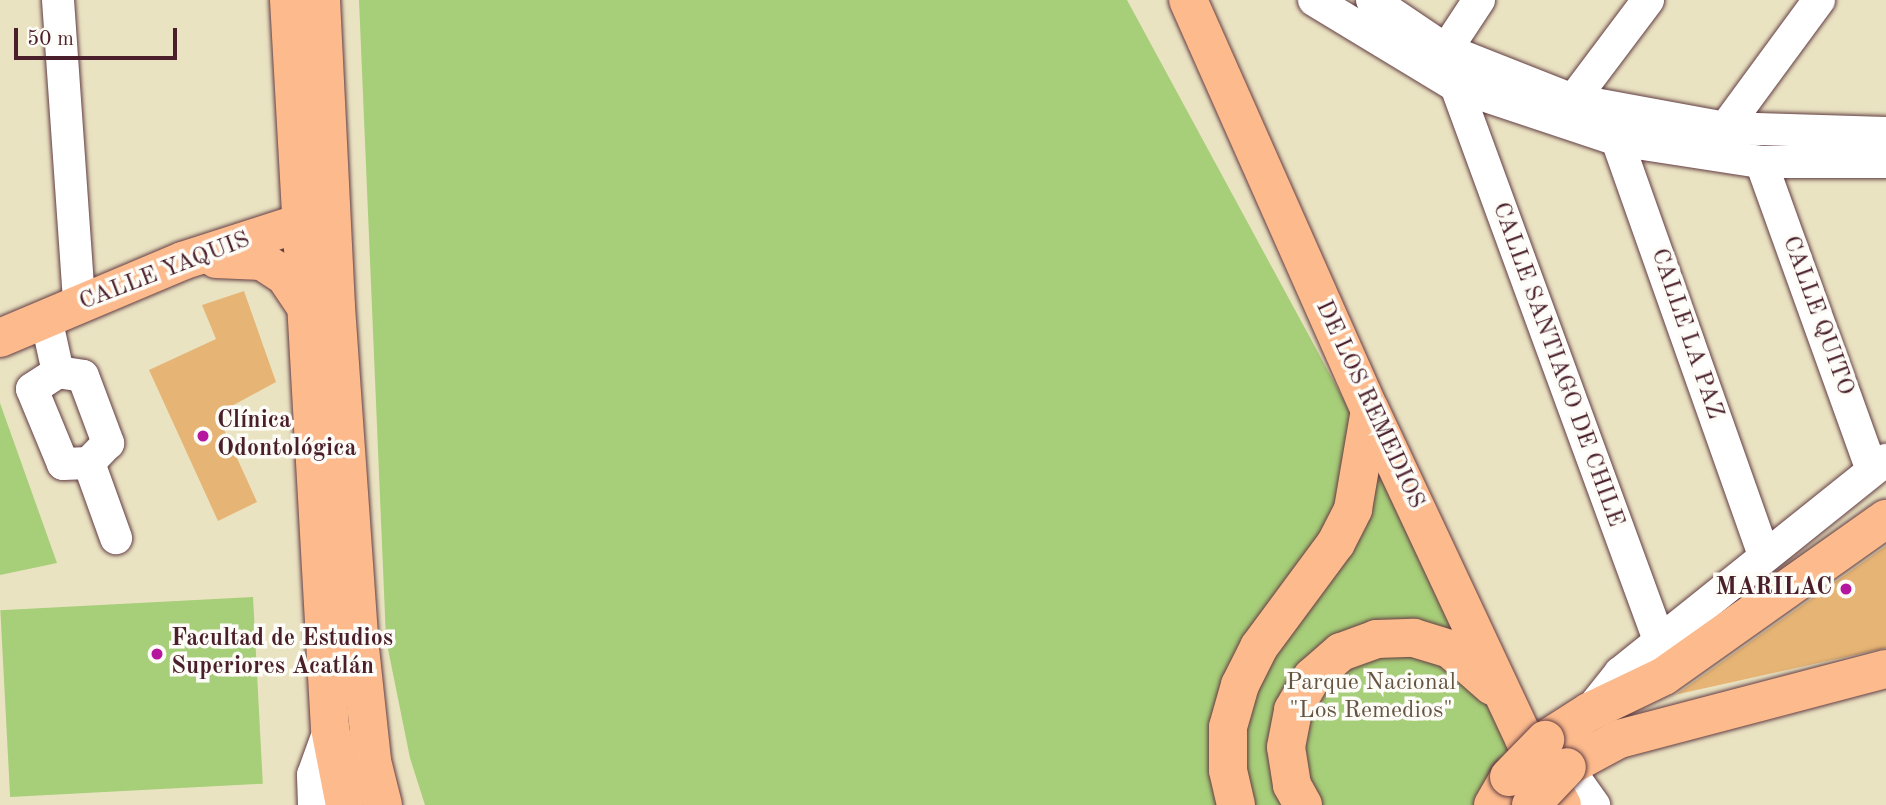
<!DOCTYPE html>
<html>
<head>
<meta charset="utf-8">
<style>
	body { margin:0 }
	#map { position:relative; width:1886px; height:805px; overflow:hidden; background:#eae3c2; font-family:"Old Standard TT",serif }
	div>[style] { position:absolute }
	.green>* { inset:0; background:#a7ce79; transform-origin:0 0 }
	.building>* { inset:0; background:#e6b575 }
	.roads { filter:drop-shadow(0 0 2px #623c42) drop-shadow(0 0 2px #623c42) }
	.minor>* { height:32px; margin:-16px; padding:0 16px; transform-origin:16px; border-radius:16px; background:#fff }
	.major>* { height:38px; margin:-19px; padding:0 19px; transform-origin:19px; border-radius:19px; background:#fcba8d }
	.bridges { filter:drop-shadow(0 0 2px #623c42) drop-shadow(0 0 2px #623c42) }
	.major-bridge>* { height:38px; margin:-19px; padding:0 19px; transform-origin:19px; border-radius:19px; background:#fcba8d }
	.dots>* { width:19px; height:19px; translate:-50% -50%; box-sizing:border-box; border:4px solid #fdfcf7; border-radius:50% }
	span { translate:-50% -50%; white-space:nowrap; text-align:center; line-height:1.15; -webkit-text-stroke:7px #fdfcf7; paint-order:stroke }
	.street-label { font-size:24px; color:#4a1f2b }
	.poi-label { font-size:24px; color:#4a1f2b; font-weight:700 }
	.left { translate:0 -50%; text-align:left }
	.right { translate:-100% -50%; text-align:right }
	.park-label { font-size:24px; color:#665442 }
	.scale { position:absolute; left:14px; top:28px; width:163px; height:32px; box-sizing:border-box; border:4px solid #4a1f2b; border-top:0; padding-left:9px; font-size:21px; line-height:24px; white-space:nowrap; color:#4a1f2b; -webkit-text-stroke:5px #fdfcf7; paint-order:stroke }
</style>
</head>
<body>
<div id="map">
	<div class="green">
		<i style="clip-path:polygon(359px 0,1127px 0,1378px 463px,1555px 805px,425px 805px,410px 758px,386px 639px)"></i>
		<i style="clip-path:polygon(0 403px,57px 563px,0 575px)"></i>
		<i style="left:253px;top:597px;width:187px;height:253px;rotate:87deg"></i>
	</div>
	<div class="building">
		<i style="clip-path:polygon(244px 291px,276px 382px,217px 414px,257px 502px,218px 521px,149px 370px,216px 339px,202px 305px)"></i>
		<i style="clip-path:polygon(1886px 546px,1886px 648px,1674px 695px,1677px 694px)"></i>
	</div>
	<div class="roads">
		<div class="minor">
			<i style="left:58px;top:0;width:305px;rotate:86deg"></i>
			<i style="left:1314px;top:0;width:166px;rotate:31.2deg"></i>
			<i style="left:1456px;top:86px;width:170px;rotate:18.5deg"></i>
			<i style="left:1617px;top:140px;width:146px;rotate:8.7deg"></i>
			<i style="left:1761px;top:162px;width:125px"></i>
			<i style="left:1372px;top:0;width:89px;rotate:34deg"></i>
			<i style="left:1446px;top:50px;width:136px;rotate:21.5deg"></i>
			<i style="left:1573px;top:100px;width:155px;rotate:10.4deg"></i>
			<i style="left:1725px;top:128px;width:161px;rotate:1.8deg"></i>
			<i style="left:1446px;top:50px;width:60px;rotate:-56.6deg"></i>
			<i style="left:1456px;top:86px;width:593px;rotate:69.88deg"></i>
			<i style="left:1569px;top:117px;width:17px;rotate:-77deg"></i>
			<i style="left:1573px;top:100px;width:125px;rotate:-53.1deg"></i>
			<i style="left:1619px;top:124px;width:16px;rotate:97deg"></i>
			<i style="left:1617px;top:140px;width:439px;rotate:70.5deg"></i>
			<i style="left:1725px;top:128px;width:159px;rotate:-53.7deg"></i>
			<i style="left:1761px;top:162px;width:327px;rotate:70.2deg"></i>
			<i style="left:46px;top:318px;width:55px;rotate:77.5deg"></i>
			<i style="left:58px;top:372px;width:25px;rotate:9deg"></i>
			<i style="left:83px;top:376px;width:72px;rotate:69.5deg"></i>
			<i style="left:108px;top:443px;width:28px;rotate:134deg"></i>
			<i style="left:89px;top:463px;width:26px;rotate:178deg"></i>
			<i style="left:63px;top:464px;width:81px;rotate:-112.5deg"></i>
			<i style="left:32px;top:389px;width:31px;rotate:-33deg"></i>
			<i style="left:89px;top:463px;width:80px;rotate:70.2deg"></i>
			<i style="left:1589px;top:712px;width:50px;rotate:-51.5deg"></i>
			<i style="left:1620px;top:673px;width:341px;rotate:-38.7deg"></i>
			<i style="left:1567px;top:767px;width:47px;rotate:54.6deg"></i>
			<i style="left:314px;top:805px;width:30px;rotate:-92deg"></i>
			<i style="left:313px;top:775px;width:50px;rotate:-70.1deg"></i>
		</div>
		<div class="major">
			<i style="left:289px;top:0;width:729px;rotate:86.78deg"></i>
			<i style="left:330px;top:728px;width:78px;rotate:79deg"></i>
			<i style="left:321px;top:0;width:307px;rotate:87.2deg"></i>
			<i style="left:336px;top:307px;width:342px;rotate:86deg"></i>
			<i style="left:360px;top:648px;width:114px;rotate:83.9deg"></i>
			<i style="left:372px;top:761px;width:45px;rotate:76deg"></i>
			<i style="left:1188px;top:0;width:449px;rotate:66.1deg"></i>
			<i style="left:1370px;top:410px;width:363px;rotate:64.9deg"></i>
			<i style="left:1524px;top:739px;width:76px;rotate:60.1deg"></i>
			<i style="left:216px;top:259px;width:46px;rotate:2.5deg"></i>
			<i style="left:262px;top:261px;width:27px;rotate:33deg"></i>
			<i style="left:285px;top:276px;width:40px;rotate:56deg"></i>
			<i style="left:0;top:338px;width:198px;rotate:-22.9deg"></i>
			<i style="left:182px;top:261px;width:150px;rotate:-17.8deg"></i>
			<i style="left:1545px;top:740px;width:52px;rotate:-32.5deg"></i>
			<i style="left:1589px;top:712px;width:83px;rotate:-25.6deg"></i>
			<i style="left:1664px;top:676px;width:272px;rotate:-35.3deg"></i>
			<i style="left:1567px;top:767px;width:59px;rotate:-28.3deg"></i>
			<i style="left:1619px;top:739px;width:276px;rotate:-14.7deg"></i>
			<i style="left:1236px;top:805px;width:36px;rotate:-103deg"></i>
			<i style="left:1228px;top:770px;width:43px;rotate:-90deg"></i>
			<i style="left:1228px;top:727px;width:44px;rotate:-74.1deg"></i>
			<i style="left:1240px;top:685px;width:42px;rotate:-63.4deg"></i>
			<i style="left:1259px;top:647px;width:129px;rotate:-53.5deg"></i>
			<i style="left:1336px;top:543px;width:38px;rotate:-63deg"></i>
			<i style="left:1353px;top:509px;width:100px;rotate:-80.3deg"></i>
			<i style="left:1303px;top:805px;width:23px;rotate:-119deg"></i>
			<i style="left:1292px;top:785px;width:38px;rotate:-99deg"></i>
			<i style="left:1286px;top:747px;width:38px;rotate:-79deg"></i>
			<i style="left:1293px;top:710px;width:38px;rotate:-60deg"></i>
			<i style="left:1312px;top:677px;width:38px;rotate:-41deg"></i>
			<i style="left:1341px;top:652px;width:37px;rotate:-20deg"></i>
			<i style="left:1376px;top:639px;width:38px;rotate:-2deg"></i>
			<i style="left:1414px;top:638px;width:38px;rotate:17deg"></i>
			<i style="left:1450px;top:649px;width:56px;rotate:41.4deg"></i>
			<i style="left:1493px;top:805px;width:32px;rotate:-60deg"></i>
		</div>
	</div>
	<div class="bridges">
		<div class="major-bridge">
			<i style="left:1509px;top:777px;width:52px;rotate:-45.8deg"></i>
			<i style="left:1531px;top:805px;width:52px;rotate:-46.5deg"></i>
		</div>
	</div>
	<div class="dots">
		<i style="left:203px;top:436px;background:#b5179e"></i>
		<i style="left:1846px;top:589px;background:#b5179e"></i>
		<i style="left:157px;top:654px;background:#b5179e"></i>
	</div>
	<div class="street-label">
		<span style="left:165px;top:272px;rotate:-21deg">CALLE YAQUIS</span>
		<span style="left:1817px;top:316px;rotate:70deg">CALLE QUITO</span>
		<span style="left:1686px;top:334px;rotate:71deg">CALLE LA PAZ</span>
		<span style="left:1557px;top:365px;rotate:70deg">CALLE SANTIAGO DE CHILE</span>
		<span style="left:1369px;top:405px;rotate:65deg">DE LOS REMEDIOS</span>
	</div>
	<div class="poi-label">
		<span class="left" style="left:217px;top:436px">Clínica<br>Odontológica</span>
		<span class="right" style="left:1832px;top:589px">MARILAC</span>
		<span class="left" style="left:171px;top:654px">Facultad de Estudios<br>Superiores Acatlán</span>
	</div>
	<div class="park-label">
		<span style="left:1371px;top:698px">Parque Nacional<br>"Los Remedios"</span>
	</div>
	<div class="scale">50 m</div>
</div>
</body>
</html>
